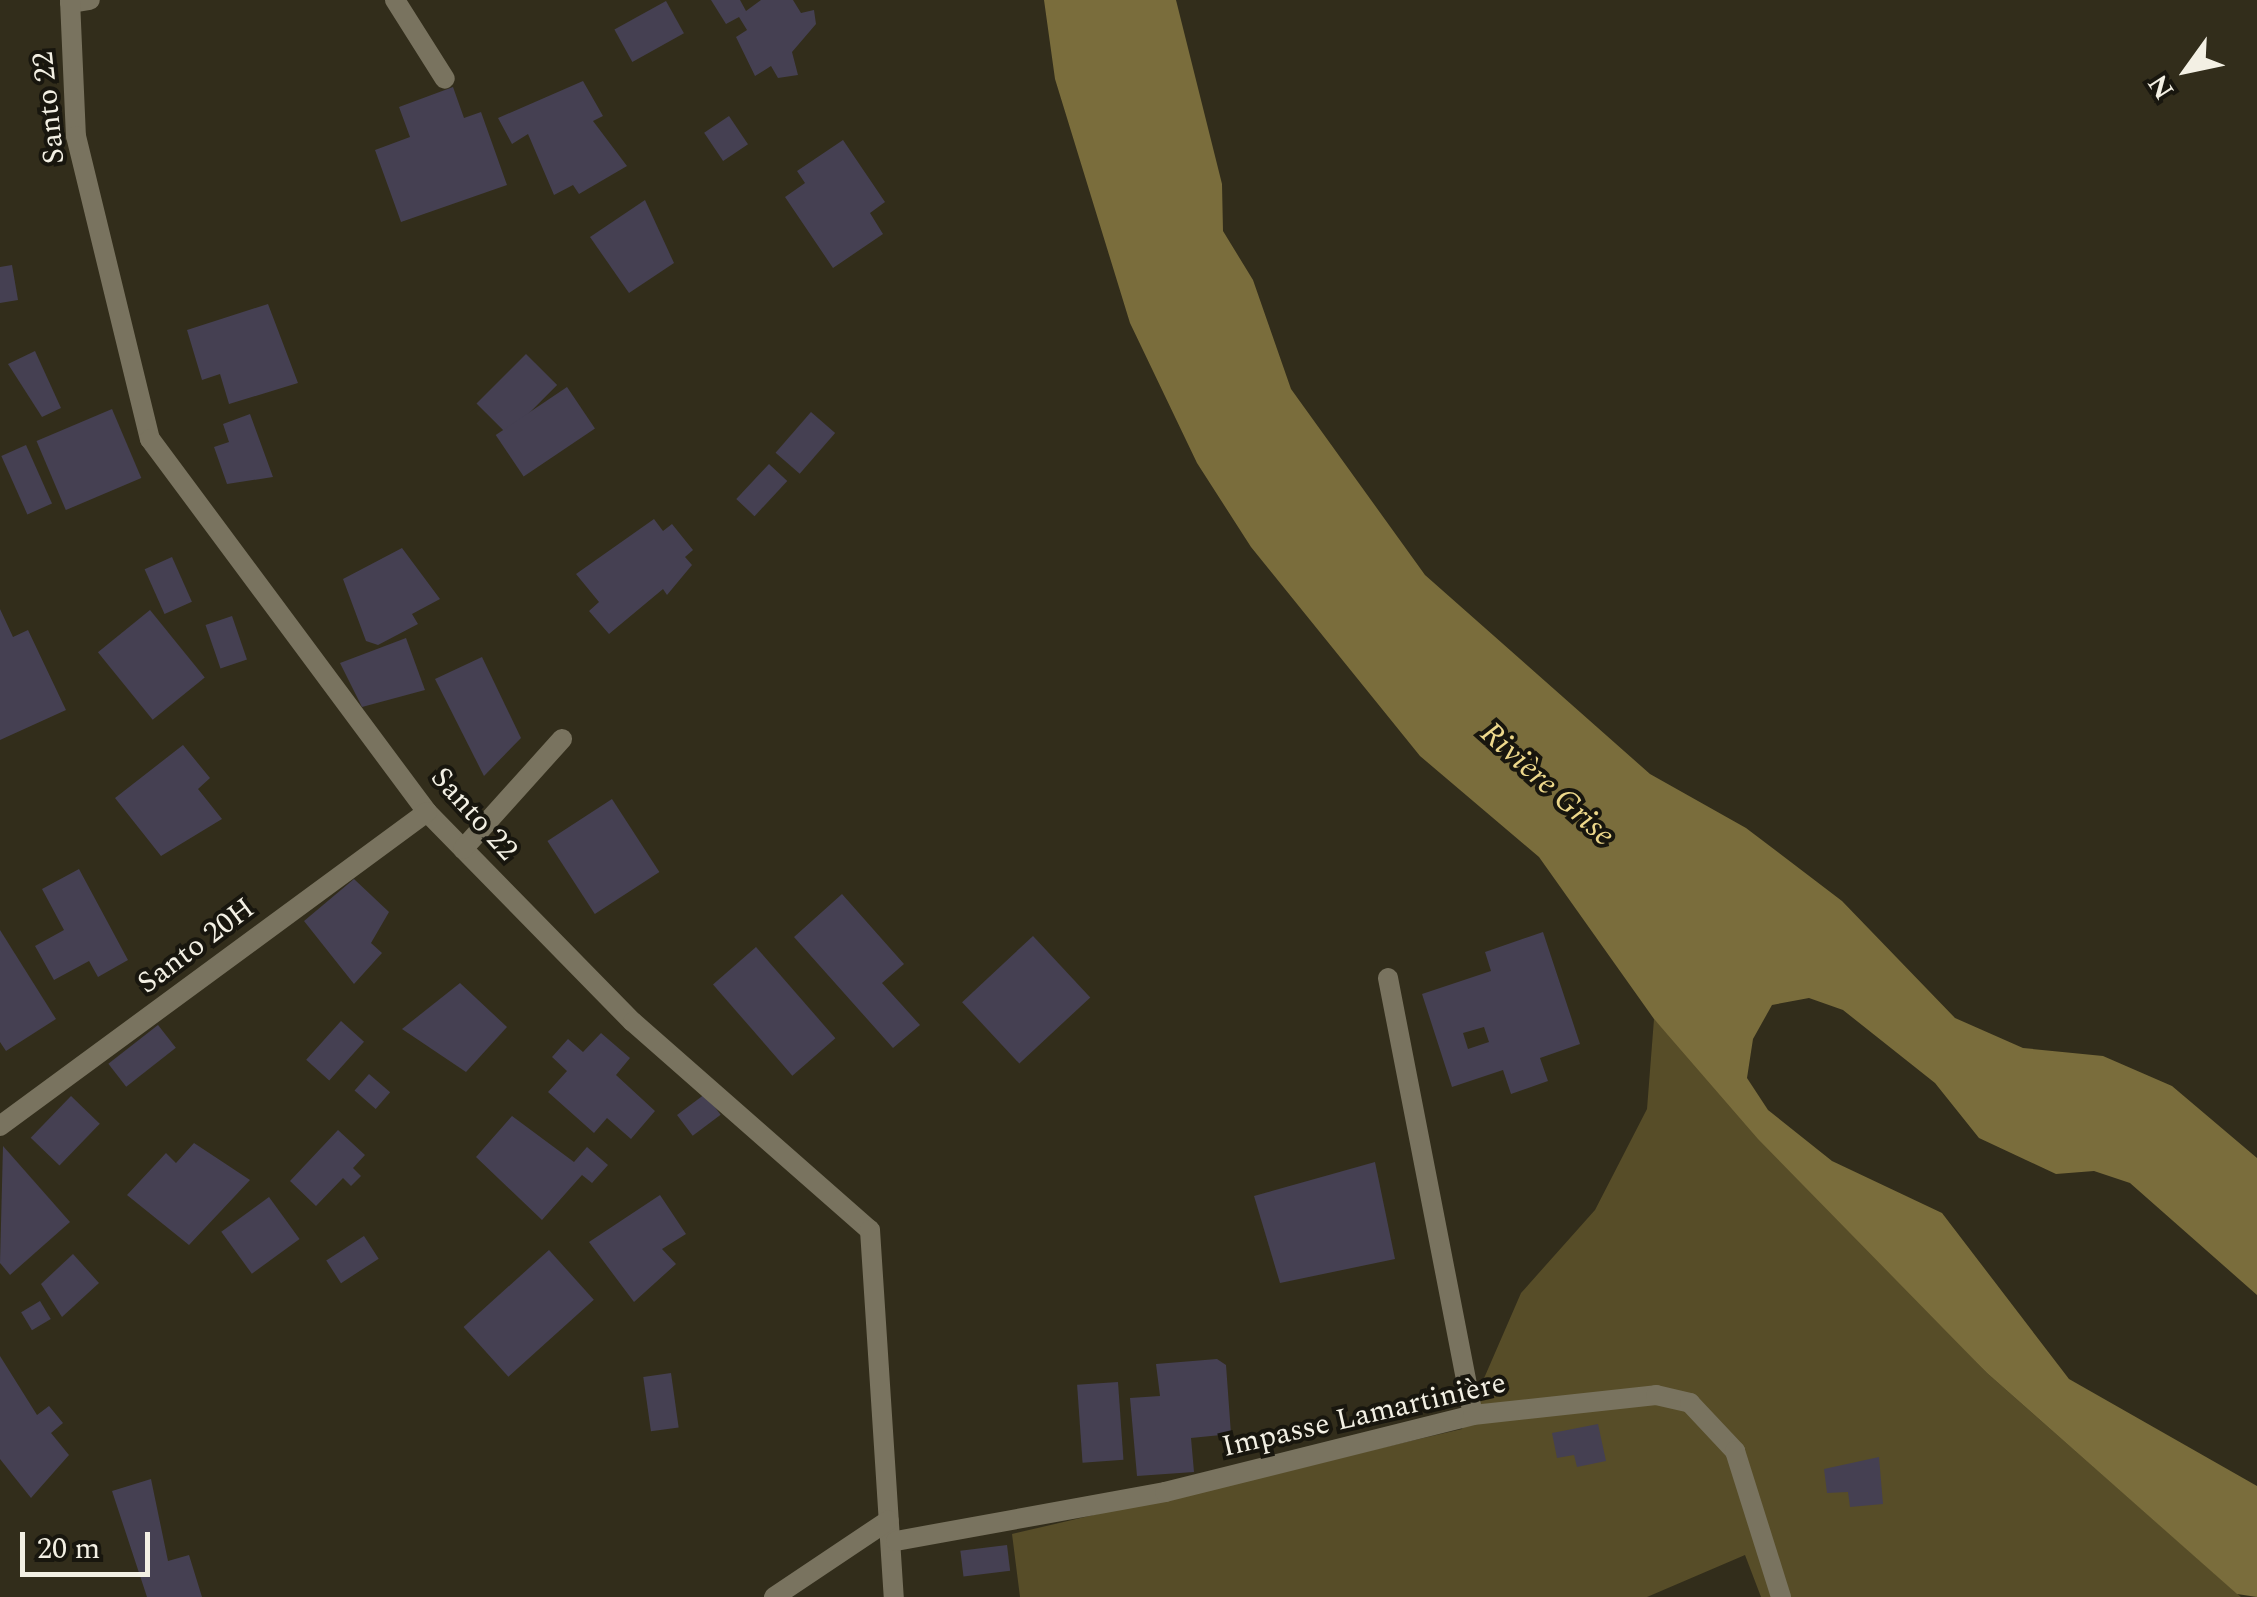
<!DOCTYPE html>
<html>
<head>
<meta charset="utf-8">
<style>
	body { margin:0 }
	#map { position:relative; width:2257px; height:1597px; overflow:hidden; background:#322d1b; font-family:Spectral,serif }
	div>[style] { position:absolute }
	.green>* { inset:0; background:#574d28 }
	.water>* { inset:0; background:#7a6d3c }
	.building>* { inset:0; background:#454052; transform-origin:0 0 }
	.service>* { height:20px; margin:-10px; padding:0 10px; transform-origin:10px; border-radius:10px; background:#79735f }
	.minor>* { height:20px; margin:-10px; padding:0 10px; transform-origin:10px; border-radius:10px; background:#79735f }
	span { translate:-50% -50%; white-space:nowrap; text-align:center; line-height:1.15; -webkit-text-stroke:8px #18160e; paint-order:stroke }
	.street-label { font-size:30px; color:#f3f0e4 }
	.water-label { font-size:32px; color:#edd88b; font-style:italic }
	.north { position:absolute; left:2137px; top:20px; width:100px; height:100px; -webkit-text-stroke:8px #18160e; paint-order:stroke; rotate:237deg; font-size:28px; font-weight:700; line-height:40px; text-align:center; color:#f3f0e4 }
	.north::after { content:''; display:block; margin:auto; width:35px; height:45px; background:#f3f0e4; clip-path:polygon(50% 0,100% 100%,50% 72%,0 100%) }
	.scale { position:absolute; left:20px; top:1532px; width:130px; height:45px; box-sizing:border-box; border:5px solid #f3f0e4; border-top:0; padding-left:12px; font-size:30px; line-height:35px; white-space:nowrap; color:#f3f0e4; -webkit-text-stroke:8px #18160e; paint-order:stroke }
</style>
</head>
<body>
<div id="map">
	<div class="green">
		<i style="clip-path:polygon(1654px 1019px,1987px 1373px,2241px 1597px,1761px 1597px,1745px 1555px,1647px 1597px,1020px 1597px,1012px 1534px,1462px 1429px,1521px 1293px,1595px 1210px,1647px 1109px)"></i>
	</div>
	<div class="water">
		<i style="clip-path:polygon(1044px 0,1176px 0,1222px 184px,1223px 231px,1253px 280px,1291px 389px,1425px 575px,1650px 774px,1746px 828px,1842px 901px,1955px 1018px,2023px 1048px,2103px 1056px,2172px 1086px,2257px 1158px,2257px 1295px,2130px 1183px,2094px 1171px,2056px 1174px,1979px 1138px,1935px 1083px,1843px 1010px,1809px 998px,1772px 1005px,1753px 1039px,1747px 1078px,1768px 1110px,1832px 1161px,1942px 1213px,2069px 1379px,2257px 1486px,2257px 1597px,2237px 1594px,1987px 1373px,1758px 1139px,1654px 1019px,1539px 857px,1420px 756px,1251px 547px,1197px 463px,1130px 323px,1055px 79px)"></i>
	</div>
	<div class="building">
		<i style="clip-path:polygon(711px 0,740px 0,746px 11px,761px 0,793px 0,801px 13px,814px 10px,816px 24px,792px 52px,798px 75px,778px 78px,771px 66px,755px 76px,736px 37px,747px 30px,739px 17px,726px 24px)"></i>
		<i style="left:666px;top:1px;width:37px;height:59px;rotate:61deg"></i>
		<i style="clip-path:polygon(583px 81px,603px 116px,593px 121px,627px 166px,579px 194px,573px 185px,554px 195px,528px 134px,512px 144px,498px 118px)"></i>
		<i style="clip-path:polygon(453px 87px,464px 118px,481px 112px,507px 185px,401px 222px,375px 150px,410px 137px,399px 107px)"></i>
		<i style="left:729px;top:116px;width:34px;height:30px;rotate:56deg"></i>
		<i style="clip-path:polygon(843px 140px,885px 202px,870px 213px,883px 234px,833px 268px,785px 197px,805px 183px,797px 171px)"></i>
		<i style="clip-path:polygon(645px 200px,674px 263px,629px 293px,590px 237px)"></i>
		<i style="clip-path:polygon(12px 265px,18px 300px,0 303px,0 267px)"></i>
		<i style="clip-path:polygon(268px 304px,298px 383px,229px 404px,220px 374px,202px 380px,187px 330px)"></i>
		<i style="clip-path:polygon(35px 351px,61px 408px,42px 417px,8px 364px)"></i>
		<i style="left:526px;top:354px;width:44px;height:70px;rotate:45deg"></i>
		<i style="left:567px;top:387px;width:50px;height:86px;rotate:56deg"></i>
		<i style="left:112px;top:409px;width:75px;height:82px;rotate:67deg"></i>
		<i style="left:811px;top:412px;width:32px;height:54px;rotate:41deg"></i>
		<i style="clip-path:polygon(250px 414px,273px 477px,227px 484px,214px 447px,229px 442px,223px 424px)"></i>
		<i style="left:26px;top:445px;width:64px;height:27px;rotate:66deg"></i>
		<i style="left:769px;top:464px;width:25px;height:48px;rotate:43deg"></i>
		<i style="clip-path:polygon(654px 519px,663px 531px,672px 524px,693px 550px,685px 557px,692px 565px,667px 595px,663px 589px,609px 634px,589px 611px,599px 602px,576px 574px)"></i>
		<i style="clip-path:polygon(402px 548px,440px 599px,412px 614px,418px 624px,378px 645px,366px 641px,343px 579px)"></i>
		<i style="left:172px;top:557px;width:49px;height:30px;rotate:66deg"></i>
		<i style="clip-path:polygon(0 609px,13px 637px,28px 630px,66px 710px,0 740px)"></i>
		<i style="left:150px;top:610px;width:87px;height:67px;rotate:51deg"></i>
		<i style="left:232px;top:616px;width:46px;height:28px;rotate:71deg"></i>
		<i style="clip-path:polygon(406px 638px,425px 690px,362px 707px,340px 663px)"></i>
		<i style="clip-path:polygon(482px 657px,521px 738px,484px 776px,435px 679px)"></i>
		<i style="clip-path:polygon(183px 745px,210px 778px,198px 789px,222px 819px,161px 856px,115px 798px)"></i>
		<i style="left:612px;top:799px;width:87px;height:77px;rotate:57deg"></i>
		<i style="clip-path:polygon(79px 869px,128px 960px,98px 977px,89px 961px,54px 980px,35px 946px,64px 930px,42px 889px)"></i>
		<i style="clip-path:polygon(354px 879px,389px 912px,371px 943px,382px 953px,354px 984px,304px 921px)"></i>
		<i style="clip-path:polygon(842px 894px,904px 964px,882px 983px,920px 1025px,893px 1048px,794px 937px)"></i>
		<i style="clip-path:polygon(0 930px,56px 1019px,6px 1051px,0 1042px)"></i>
		<i style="clip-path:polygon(evenodd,1543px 932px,1580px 1044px,1540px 1058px,1548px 1081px,1511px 1094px,1503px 1070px,1452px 1087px,1422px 994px,1491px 971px,1485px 952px,1543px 932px,1484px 1027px,1489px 1042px,1468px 1049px,1463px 1033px,1484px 1027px)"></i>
		<i style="left:1033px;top:936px;width:84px;height:97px;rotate:47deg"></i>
		<i style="left:756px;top:947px;width:121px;height:57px;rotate:49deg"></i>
		<i style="clip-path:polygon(460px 983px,507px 1027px,466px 1072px,402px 1029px)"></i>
		<i style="left:341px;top:1021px;width:31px;height:52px;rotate:42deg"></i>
		<i style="left:158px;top:1025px;width:29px;height:63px;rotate:52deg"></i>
		<i style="clip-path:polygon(601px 1033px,630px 1058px,616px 1075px,655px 1111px,631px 1139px,607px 1118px,594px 1133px,548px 1092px,567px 1071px,552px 1057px,568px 1039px,583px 1052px)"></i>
		<i style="left:369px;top:1074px;width:28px;height:22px;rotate:41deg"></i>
		<i style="left:705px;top:1094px;width:26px;height:35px;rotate:53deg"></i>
		<i style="left:71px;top:1096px;width:40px;height:58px;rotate:44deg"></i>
		<i style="clip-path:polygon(512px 1116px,574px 1162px,587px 1147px,608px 1165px,592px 1183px,582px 1175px,542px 1220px,476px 1157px)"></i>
		<i style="clip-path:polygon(338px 1130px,365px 1155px,353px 1168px,361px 1176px,351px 1186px,343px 1178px,316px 1206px,290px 1181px)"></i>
		<i style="clip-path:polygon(194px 1143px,250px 1180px,189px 1245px,127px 1195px,166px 1153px,176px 1163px)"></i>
		<i style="clip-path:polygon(3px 1146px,70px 1222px,10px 1275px,0 1263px)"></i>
		<i style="clip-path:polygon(1375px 1162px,1395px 1259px,1280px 1283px,1254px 1196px)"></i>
		<i style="clip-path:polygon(660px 1195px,686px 1234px,662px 1249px,676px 1264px,634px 1302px,589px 1242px)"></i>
		<i style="left:269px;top:1197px;width:52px;height:59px;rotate:54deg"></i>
		<i style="left:364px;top:1236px;width:27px;height:45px;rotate:57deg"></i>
		<i style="left:549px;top:1250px;width:67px;height:115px;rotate:48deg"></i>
		<i style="clip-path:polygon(73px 1254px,99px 1283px,62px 1317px,41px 1284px)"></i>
		<i style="left:40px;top:1301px;width:21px;height:22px;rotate:59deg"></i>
		<i style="clip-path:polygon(0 1356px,37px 1415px,49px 1406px,63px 1423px,51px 1433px,69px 1455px,31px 1498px,0 1459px)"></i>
		<i style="clip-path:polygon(1217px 1359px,1226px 1365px,1231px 1434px,1191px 1438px,1194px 1472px,1137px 1476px,1130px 1398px,1160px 1396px,1156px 1364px)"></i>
		<i style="left:671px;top:1373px;width:55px;height:28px;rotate:82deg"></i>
		<i style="left:1118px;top:1382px;width:78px;height:41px;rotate:86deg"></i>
		<i style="clip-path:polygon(1598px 1424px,1606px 1461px,1577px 1467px,1574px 1455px,1557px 1458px,1552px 1433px)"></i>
		<i style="clip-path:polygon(1879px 1457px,1883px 1504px,1850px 1507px,1848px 1492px,1827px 1493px,1824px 1469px)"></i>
		<i style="clip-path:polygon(151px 1479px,168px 1561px,189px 1555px,202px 1597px,147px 1597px,112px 1491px)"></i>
		<i style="left:1007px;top:1545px;width:26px;height:47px;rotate:83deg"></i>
	</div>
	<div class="service">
		<i style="left:395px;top:0;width:93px;rotate:57.7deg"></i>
		<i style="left:70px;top:3px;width:20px;rotate:-9deg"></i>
	</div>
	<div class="minor">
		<i style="left:70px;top:0;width:136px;rotate:87.5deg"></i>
		<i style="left:76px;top:136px;width:312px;rotate:76.3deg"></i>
		<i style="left:150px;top:439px;width:465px;rotate:53.4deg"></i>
		<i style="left:427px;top:812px;width:294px;rotate:45.6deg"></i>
		<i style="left:633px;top:1022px;width:315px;rotate:41.3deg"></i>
		<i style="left:870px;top:1230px;width:368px;rotate:86.3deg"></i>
		<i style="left:463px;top:849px;width:148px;rotate:-48deg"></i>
		<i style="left:1388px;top:978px;width:445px;rotate:79deg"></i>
		<i style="left:0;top:1126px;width:530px;rotate:-36.33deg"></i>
		<i style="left:896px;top:1541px;width:273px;rotate:-10.3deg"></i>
		<i style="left:1165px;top:1492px;width:317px;rotate:-14deg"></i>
		<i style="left:1473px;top:1415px;width:184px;rotate:-6.2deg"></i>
		<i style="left:1656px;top:1395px;width:35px;rotate:13deg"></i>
		<i style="left:1690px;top:1403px;width:66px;rotate:46.8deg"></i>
		<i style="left:1735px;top:1451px;width:153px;rotate:72.5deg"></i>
		<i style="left:774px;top:1597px;width:138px;rotate:-33.8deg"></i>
	</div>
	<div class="street-label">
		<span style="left:49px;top:108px;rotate:-96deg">Santo 22</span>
		<span style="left:474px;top:814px;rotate:48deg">Santo 22</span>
		<span style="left:196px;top:946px;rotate:-37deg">Santo 20H</span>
		<span style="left:1364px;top:1415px;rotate:-13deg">Impasse Lamartinière</span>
	</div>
	<div class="water-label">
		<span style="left:1547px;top:785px;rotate:42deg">Rivière Grise</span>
	</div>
	<div class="north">N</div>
	<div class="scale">20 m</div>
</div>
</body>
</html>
